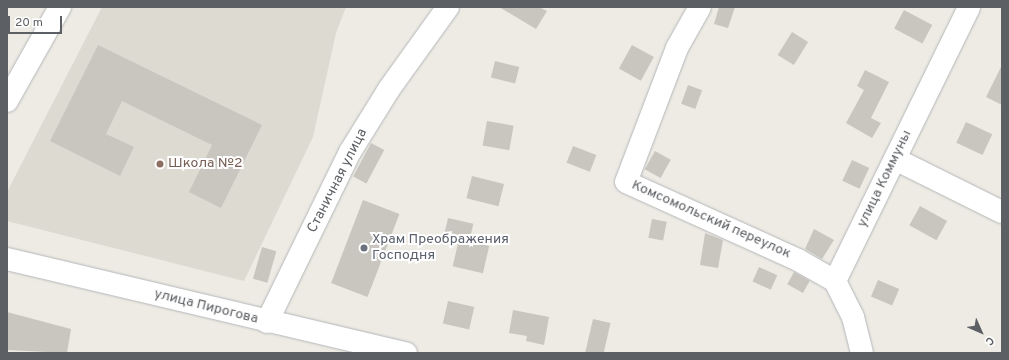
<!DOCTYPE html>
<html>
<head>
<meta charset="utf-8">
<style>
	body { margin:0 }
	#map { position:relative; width:1009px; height:360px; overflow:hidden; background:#edebe3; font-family:Overpass,sans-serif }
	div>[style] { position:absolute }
	.education>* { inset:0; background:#dddad2 }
	.building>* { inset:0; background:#c9c6c0; transform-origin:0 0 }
	.roads { filter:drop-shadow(0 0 1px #b4b6ba) drop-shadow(0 0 1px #b4b6ba) }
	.minor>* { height:22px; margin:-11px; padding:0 11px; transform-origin:11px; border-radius:11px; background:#fff }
	.dots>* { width:11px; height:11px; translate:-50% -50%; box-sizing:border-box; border:2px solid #fff; border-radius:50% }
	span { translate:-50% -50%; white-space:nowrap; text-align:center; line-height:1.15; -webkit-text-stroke:4px #fff; paint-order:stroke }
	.education-label { font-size:14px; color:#785e54 }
	.left { translate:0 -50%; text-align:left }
	.street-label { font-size:14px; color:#5c5f63 }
	.worship-label { font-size:14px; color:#5b616d }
	.frame { position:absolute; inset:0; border:8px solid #5c5f63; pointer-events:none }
	.north { position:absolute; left:961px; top:312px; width:40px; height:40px; -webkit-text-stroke:3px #fff; paint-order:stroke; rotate:135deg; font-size:11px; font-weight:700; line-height:16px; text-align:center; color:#5c5f63 }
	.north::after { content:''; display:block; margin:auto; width:14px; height:18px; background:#5c5f63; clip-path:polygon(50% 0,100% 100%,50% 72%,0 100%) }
	.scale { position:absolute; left:8px; top:16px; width:54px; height:18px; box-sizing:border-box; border:2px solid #5c5f63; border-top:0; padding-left:5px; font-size:12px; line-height:14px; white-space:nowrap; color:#5c5f63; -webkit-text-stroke:3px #fff; paint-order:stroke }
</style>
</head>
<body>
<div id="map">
	<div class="education">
		<i style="clip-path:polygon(102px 7px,346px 7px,336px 33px,313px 137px,244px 281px,7px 221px,7px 192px)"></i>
	</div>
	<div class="building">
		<i style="clip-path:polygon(499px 7px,539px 7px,547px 11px,536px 29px)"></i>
		<i style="clip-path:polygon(719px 7px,735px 7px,728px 28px,714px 24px)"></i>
		<i style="left:904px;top:10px;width:32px;height:21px;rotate:28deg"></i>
		<i style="left:792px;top:32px;width:19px;height:27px;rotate:32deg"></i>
		<i style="clip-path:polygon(98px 45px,262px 125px,221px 208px,189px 192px,212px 145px,122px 101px,106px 134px,134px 147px,120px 176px,50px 141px)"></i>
		<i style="left:632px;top:45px;width:25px;height:27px;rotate:29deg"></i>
		<i style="left:495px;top:61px;width:25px;height:17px;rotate:14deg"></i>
		<i style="clip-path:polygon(1002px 65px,1002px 105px,986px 97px)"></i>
		<i style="clip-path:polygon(865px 70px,889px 82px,871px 118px,881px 123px,872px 138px,846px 123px,864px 90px,857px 86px)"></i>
		<i style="left:688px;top:85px;width:15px;height:20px;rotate:20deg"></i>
		<i style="left:487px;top:121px;width:27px;height:25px;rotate:10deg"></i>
		<i style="left:966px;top:122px;width:29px;height:23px;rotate:25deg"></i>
		<i style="left:371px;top:143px;width:15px;height:38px;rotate:28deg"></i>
		<i style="left:573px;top:146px;width:25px;height:18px;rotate:21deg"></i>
		<i style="left:655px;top:151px;width:18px;height:21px;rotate:29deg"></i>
		<i style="left:852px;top:160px;width:19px;height:23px;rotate:25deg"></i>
		<i style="left:472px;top:176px;width:33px;height:23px;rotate:14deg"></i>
		<i style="left:363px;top:200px;width:39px;height:89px;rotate:21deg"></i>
		<i style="left:920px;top:206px;width:31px;height:22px;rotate:29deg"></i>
		<i style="left:448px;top:218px;width:26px;height:14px;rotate:13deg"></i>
		<i style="left:652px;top:219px;width:15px;height:19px;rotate:11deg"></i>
		<i style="clip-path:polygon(814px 229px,834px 240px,822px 259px,805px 249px)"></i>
		<i style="clip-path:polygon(705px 233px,723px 240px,718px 268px,700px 265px)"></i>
		<i style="left:459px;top:239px;width:31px;height:28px;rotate:13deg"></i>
		<i style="left:262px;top:247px;width:15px;height:33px;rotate:16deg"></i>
		<i style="left:759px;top:267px;width:20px;height:16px;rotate:24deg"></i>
		<i style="left:794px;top:272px;width:18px;height:14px;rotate:29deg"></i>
		<i style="left:878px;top:280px;width:23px;height:18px;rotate:23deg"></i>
		<i style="left:448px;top:301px;width:27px;height:23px;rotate:13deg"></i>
		<i style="clip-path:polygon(513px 310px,549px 317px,544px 345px,526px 341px,527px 336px,509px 333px)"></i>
		<i style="clip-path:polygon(7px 312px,71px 329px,67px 353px,7px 350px)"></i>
		<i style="left:593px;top:319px;width:18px;height:35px;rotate:13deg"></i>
	</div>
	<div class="roads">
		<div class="minor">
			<i style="left:700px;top:7px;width:47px;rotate:119.3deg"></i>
			<i style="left:677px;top:48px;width:143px;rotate:110.8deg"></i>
			<i style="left:626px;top:182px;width:189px;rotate:24.4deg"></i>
			<i style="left:798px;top:260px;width:43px;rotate:29.6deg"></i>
			<i style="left:7px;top:101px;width:108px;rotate:-60.6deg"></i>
			<i style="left:895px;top:159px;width:119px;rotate:26.4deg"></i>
			<i style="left:7px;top:259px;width:410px;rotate:13.3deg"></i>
			<i style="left:267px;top:322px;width:189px;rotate:-64deg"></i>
			<i style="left:350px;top:152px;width:74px;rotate:-58.2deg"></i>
			<i style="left:389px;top:89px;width:101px;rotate:-54.3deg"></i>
			<i style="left:862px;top:353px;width:37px;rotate:-104deg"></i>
			<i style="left:853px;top:317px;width:40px;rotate:-116.6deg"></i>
			<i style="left:835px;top:281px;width:305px;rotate:-63.9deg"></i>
		</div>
	</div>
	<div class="dots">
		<i style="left:160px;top:164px;background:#8d6e63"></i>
		<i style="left:364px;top:248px;background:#6b7280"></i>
	</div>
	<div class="education-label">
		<span class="left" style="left:168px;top:164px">Школа №2</span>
	</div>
	<div class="street-label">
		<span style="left:885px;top:179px;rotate:-64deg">улица Коммуны</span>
		<span style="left:338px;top:181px;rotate:-63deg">Станичная улица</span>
		<span style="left:711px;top:220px;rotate:24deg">Комсомольский переулок</span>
		<span style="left:206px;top:307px;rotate:14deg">улица Пирогова</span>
	</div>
	<div class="worship-label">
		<span class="left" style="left:372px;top:248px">Храм Преображения<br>Господня</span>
	</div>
	<div class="frame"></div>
	<div class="north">С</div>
	<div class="scale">20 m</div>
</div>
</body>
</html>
